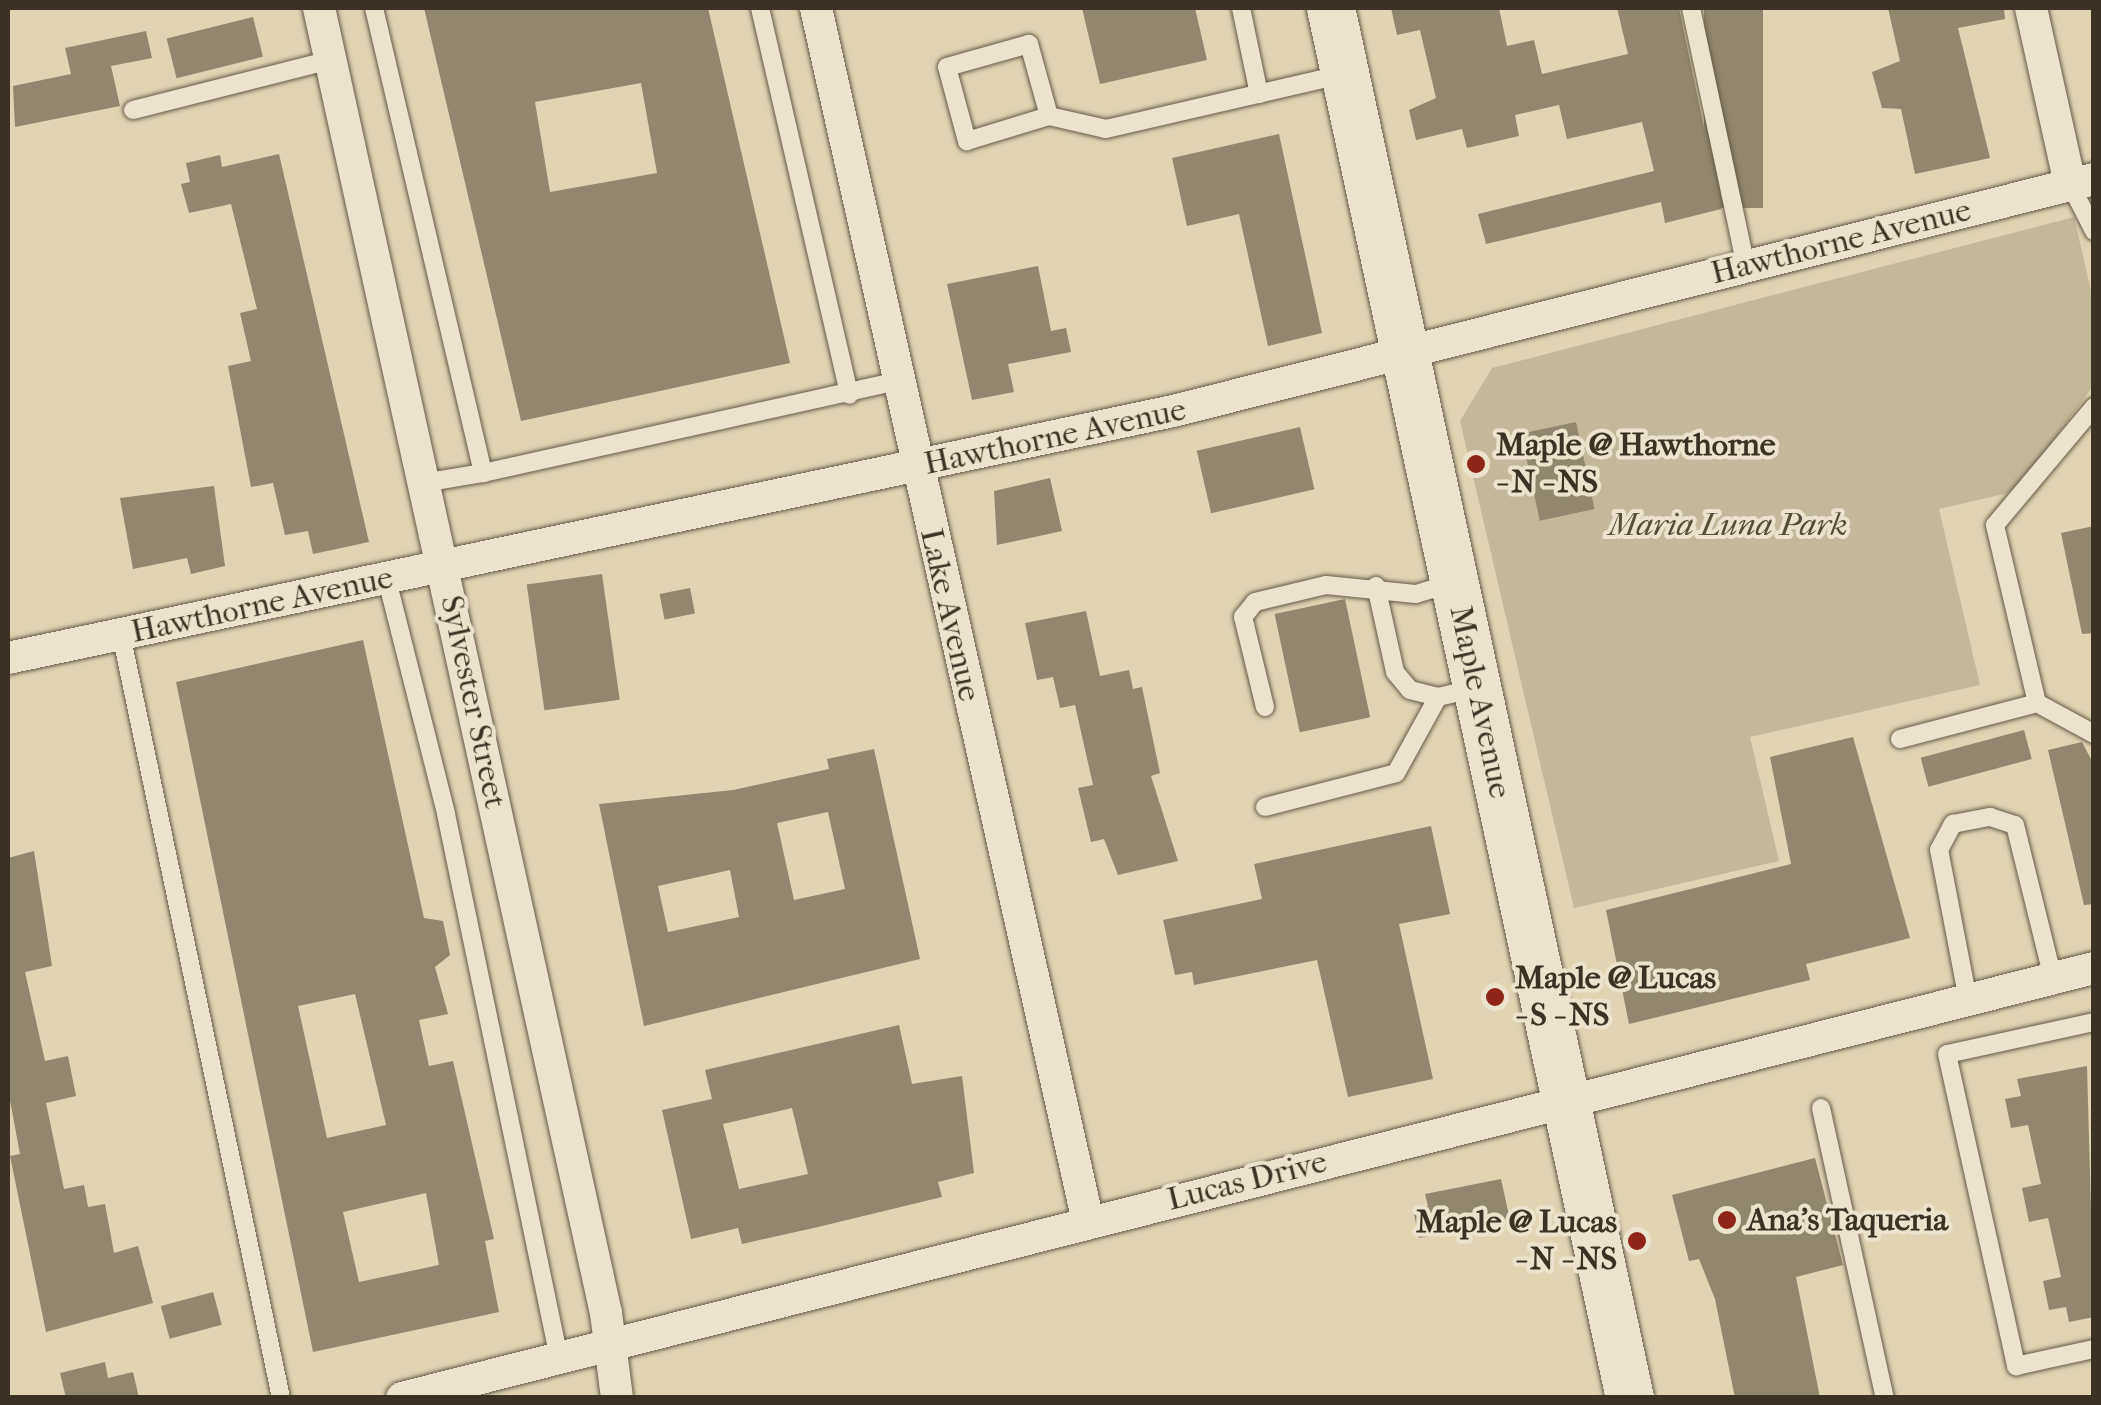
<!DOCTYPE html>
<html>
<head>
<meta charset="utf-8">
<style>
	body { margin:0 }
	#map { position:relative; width:2101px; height:1405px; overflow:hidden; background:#e0d4b2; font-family:"IM FELL French Canon",serif }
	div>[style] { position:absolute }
	.green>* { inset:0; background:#c4b89a }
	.building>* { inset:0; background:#91866e; transform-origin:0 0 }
	.roads { filter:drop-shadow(0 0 2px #645a48) drop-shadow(0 0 2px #645a48) }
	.lane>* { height:18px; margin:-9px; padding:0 9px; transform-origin:9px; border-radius:9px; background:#ebe3cd }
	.street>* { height:32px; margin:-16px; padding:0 16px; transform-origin:16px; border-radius:16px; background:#ebe3cd }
	.secondary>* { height:48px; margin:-24px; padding:0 24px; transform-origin:24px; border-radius:24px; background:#ebe3cd }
	.dots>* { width:28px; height:28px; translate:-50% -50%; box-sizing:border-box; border:5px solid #ebe3cd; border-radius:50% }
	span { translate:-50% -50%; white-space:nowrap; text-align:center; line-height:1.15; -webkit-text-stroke:8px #ebe3cd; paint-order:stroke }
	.street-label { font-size:32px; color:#3b3124 }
	.poi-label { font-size:32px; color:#3b3124; font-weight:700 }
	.left { translate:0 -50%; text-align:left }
	.right { translate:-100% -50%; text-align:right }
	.park-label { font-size:32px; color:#564c3c; font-style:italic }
	.frame { position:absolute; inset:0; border:10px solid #3b3124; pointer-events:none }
</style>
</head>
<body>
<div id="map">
	<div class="green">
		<i style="clip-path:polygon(2074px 217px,2093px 299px,2093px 386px,2017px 491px,1939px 509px,1980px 685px,1750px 737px,1779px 861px,1574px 908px,1460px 421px,1492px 368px)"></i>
	</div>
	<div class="building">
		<i style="clip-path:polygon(evenodd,424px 8px,708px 8px,790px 363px,521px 421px,424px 8px,641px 83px,657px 173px,550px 192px,535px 102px,641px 83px)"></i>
		<i style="clip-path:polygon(1082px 8px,1195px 8px,1207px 60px,1100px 84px)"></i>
		<i style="clip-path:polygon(1391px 8px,1499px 8px,1507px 46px,1534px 40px,1542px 74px,1628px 54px,1617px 8px,1679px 8px,1721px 209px,1665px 223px,1661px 202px,1486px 244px,1478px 214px,1654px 171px,1642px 122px,1567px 139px,1559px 105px,1515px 115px,1519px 136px,1467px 148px,1462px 129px,1416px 140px,1409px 110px,1436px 98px,1420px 30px,1397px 35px)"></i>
		<i style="left:1704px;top:8px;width:59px;height:200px"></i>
		<i style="clip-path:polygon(1888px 8px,2004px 8px,2005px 19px,1958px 28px,1990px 158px,1915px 174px,1901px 109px,1882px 108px,1872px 72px,1900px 61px)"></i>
		<i style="left:253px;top:17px;width:41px;height:89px;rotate:76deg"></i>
		<i style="clip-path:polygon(146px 31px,152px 58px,111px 66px,120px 106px,15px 127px,13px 86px,71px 74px,65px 48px)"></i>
		<i style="clip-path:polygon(1279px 134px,1322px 333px,1268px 346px,1239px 214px,1187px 226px,1172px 158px)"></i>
		<i style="clip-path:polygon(279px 154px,369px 542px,313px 554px,308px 531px,285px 535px,273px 483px,251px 487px,228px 366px,251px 361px,240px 313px,257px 309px,231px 204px,189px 213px,181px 184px,190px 182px,186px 163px,220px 155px,222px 167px)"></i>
		<i style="clip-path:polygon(1038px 266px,1051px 331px,1066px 328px,1071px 352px,1008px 364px,1014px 392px,972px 400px,947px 284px)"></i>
		<i style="left:1576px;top:422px;width:89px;height:56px;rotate:78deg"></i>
		<i style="left:1300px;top:427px;width:64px;height:106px;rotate:77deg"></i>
		<i style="clip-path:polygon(1050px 478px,1062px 531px,997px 545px,994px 491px)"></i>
		<i style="clip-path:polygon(214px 486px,225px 566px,191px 574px,187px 558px,133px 569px,120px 498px)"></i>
		<i style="clip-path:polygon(2094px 526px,2094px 633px,2082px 634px,2061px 533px)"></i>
		<i style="left:602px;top:574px;width:127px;height:76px;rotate:82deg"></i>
		<i style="left:690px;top:588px;width:26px;height:31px;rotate:79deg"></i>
		<i style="left:1345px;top:599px;width:121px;height:72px;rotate:78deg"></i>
		<i style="clip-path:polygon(1086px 611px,1100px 676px,1129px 670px,1133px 689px,1142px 687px,1160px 773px,1151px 776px,1178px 861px,1118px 875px,1104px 839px,1091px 842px,1078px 788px,1093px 785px,1075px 705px,1060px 708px,1053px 677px,1037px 680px,1025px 623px)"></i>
		<i style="clip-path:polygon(evenodd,363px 640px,424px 918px,443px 921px,450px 955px,435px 967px,448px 1014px,419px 1020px,429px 1066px,453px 1061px,494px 1239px,485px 1241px,499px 1312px,313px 1352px,176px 682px,363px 640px,355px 994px,386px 1125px,327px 1138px,298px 1006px,355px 994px,363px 640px,426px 1193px,439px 1265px,359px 1282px,343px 1212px,426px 1193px)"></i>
		<i style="left:2024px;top:730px;width:30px;height:107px;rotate:75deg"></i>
		<i style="clip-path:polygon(1853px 737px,1910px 938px,1806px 964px,1810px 980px,1629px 1024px,1606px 910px,1791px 864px,1770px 757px)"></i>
		<i style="clip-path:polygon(2082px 742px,2094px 765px,2094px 904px,2084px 905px,2048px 750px)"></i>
		<i style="clip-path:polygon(evenodd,874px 749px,920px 959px,644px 1026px,599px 804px,733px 790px,829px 769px,827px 759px,874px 749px,828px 812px,845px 889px,794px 900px,777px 823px,828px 812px,874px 749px,730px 870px,739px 917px,668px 932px,658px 886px,730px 870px)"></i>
		<i style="clip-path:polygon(1431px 826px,1450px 914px,1399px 924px,1433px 1079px,1348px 1097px,1317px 960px,1194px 985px,1192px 972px,1175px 975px,1163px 920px,1262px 899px,1254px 864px)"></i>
		<i style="clip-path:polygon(34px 851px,52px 966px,25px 972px,45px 1061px,68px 1056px,76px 1096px,46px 1103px,64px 1189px,84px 1185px,88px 1207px,105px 1204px,114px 1253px,138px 1246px,153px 1303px,46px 1332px,10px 1156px,20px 1154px,8px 1090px,8px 858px)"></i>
		<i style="clip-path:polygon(evenodd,899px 1025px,912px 1084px,962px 1076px,974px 1173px,938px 1182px,942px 1197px,818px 1227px,742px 1244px,738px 1228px,691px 1239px,662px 1110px,712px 1099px,705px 1070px,899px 1025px,792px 1108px,808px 1174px,739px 1189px,723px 1124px,792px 1108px)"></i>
		<i style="clip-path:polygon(2087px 1066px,2094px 1317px,2069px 1322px,2066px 1307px,2049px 1310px,2043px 1281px,2061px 1277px,2048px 1218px,2029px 1222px,2022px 1188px,2041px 1184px,2028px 1125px,2011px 1128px,2005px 1099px,2021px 1096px,2017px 1079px)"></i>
		<i style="clip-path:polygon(1815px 1158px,1843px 1265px,1796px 1277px,1820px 1398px,1735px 1398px,1715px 1299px,1699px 1259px,1689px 1261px,1672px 1195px)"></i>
		<i style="clip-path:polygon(1501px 1179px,1510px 1220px,1419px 1238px,1413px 1209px,1428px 1206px,1425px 1194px)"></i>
		<i style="left:213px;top:1292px;width:34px;height:54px;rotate:75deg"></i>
		<i style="clip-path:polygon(105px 1362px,108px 1378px,133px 1372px,139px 1398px,66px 1398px,60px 1373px)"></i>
	</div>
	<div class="roads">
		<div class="lane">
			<i style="left:374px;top:8px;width:478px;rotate:76.8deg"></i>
			<i style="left:483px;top:473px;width:426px;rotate:-12.5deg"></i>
			<i style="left:760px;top:8px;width:397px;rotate:77deg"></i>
			<i style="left:1241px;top:8px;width:88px;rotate:78.2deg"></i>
			<i style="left:1691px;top:8px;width:264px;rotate:78deg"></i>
			<i style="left:133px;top:110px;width:203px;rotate:-14.2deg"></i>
			<i style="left:1049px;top:116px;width:75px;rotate:-105.5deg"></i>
			<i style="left:1029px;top:44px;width:85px;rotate:164.3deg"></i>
			<i style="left:947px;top:67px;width:77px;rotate:74.9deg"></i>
			<i style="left:967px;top:141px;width:86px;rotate:-17deg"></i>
			<i style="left:1049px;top:116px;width:58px;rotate:12.8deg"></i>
			<i style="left:1106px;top:129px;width:245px;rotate:-13deg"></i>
			<i style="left:2070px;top:184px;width:53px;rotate:62.9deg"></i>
			<i style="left:423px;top:483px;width:61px;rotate:-9.5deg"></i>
			<i style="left:387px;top:580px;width:241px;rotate:75.8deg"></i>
			<i style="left:446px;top:814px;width:556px;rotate:78.27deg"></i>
			<i style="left:1376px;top:586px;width:88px;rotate:77.5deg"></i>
			<i style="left:1395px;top:672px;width:23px;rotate:50deg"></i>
			<i style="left:1410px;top:690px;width:29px;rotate:14deg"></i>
			<i style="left:1438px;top:697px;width:39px;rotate:-13deg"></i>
			<i style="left:121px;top:634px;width:781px;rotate:78.17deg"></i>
			<i style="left:2037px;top:703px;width:65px;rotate:28.5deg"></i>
			<i style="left:1265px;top:707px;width:93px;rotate:-103.7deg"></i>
			<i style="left:1243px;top:617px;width:19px;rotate:-51deg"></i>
			<i style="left:1255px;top:602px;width:73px;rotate:-13.5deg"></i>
			<i style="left:1326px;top:585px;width:90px;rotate:5.7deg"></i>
			<i style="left:1416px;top:594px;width:41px;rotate:-17.1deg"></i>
			<i style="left:1900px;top:739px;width:142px;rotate:-14.7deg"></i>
			<i style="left:2037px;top:703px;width:183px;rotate:-103.3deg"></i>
			<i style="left:1995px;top:525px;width:154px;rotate:-50deg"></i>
			<i style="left:1265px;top:807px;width:135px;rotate:-14.5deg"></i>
			<i style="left:1396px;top:773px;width:87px;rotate:-61.1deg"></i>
			<i style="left:1968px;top:1000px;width:153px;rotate:-100.9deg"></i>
			<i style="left:1939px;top:850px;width:30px;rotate:-62deg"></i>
			<i style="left:1953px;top:824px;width:38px;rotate:-11deg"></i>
			<i style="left:1990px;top:817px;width:26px;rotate:18deg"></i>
			<i style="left:2015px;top:825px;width:158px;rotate:76.1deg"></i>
			<i style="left:2094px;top:1022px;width:150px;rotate:167.7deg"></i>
			<i style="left:1947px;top:1054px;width:320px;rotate:77.5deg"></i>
			<i style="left:2016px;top:1366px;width:80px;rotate:-12.3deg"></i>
			<i style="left:1821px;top:1108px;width:297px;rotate:77.6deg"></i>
		</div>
		<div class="street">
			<i style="left:319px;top:8px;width:1336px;rotate:77.6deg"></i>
			<i style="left:606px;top:1313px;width:86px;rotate:82.6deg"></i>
			<i style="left:816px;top:8px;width:1244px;rotate:77.37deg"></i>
			<i style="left:2031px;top:8px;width:180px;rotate:77.5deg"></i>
			<i style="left:8px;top:658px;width:1191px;rotate:-11.97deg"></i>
			<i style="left:1173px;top:411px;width:950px;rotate:-14.14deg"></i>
			<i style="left:402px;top:1398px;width:1746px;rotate:-14.26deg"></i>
		</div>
		<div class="secondary">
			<i style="left:1331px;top:8px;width:1422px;rotate:77.86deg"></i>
		</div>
	</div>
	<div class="dots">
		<i style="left:1476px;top:464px;background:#8f2418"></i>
		<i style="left:1495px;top:997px;background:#8f2418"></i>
		<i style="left:1727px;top:1220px;background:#8f2418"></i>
		<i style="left:1637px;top:1241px;background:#8f2418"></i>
	</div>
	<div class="street-label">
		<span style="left:1841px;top:242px;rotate:-14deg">Hawthorne Avenue</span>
		<span style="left:1055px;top:437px;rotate:-12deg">Hawthorne Avenue</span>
		<span style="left:262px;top:605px;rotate:-12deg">Hawthorne Avenue</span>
		<span style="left:950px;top:615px;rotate:77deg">Lake Avenue</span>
		<span style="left:473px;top:702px;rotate:78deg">Sylvester Street</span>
		<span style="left:1480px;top:702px;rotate:78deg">Maple Avenue</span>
		<span style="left:1247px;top:1181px;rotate:-14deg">Lucas Drive</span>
	</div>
	<div class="poi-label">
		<span class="left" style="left:1496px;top:464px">Maple @ Hawthorne<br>- N - NS</span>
		<span class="left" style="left:1515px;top:997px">Maple @ Lucas<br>- S - NS</span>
		<span class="left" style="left:1747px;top:1220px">Ana's Taqueria</span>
		<span class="right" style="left:1617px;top:1241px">Maple @ Lucas<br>- N - NS</span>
	</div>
	<div class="park-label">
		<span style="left:1728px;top:525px">Maria Luna Park</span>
	</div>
	<div class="frame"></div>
</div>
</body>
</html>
